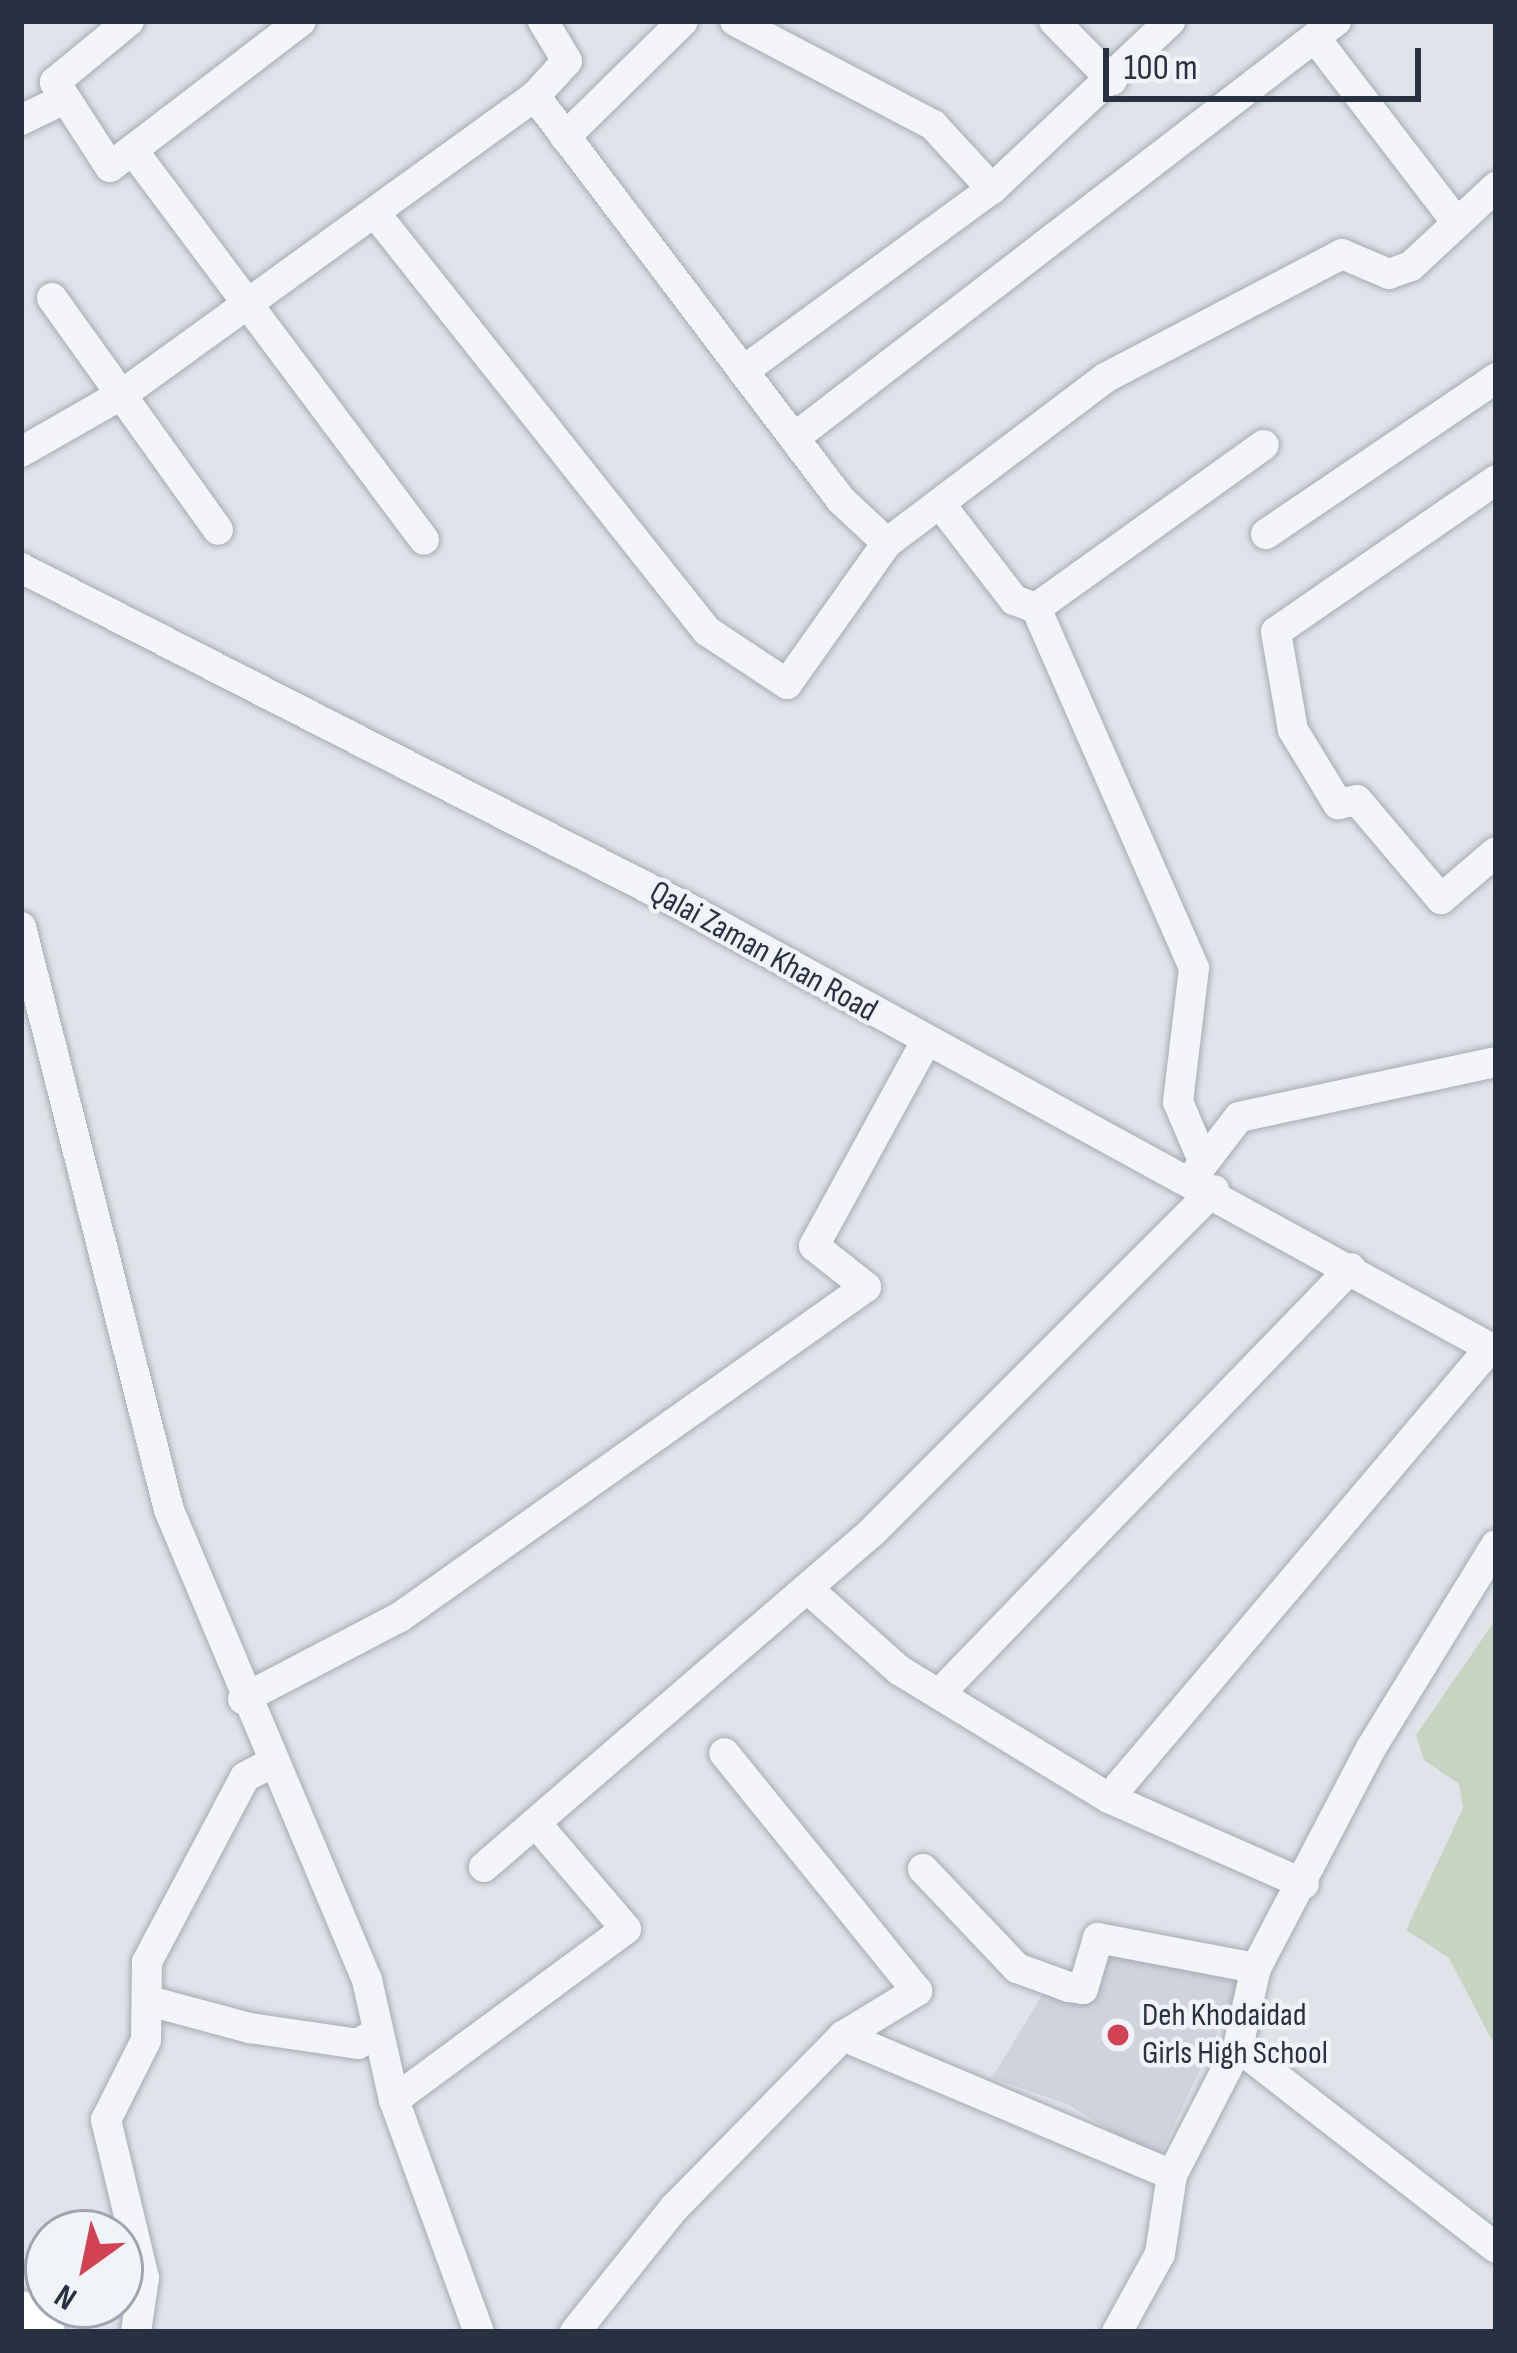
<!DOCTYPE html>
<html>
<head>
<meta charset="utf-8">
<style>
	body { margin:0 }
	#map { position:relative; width:1517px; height:2353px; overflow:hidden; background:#e0e4ea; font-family:"Sofia Sans Condensed",sans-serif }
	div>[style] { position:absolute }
	.built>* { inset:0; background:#ced3dc }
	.green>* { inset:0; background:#c6d4c1 }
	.roads { filter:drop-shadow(0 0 3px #a5abb4) drop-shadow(0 0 3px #a5abb4) }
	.minor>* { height:30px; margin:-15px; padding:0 15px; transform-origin:15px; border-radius:15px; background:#f3f5f8 }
	.major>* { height:39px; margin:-19.5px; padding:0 19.5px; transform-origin:19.5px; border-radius:19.5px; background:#fff }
	.dots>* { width:33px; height:33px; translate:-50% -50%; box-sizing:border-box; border:6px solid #f0f3f7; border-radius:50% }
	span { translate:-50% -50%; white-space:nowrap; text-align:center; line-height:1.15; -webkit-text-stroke:9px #f0f3f7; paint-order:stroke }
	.street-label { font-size:33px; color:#283142 }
	.poi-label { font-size:33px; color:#283142 }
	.left { translate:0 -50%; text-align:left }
	.frame { position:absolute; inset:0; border:24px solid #283142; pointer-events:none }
	.north { position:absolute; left:24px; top:2209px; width:120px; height:120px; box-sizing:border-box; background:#f0f3f7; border:3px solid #a0a5af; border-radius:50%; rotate:213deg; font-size:33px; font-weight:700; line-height:48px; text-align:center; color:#283142 }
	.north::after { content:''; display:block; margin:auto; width:42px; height:54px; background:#d24255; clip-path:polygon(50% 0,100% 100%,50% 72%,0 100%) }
	.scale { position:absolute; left:1103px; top:48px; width:318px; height:54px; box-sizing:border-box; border:6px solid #283142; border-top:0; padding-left:15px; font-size:36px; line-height:42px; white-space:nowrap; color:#283142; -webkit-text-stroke:9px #f0f3f7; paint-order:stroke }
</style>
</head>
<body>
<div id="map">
	<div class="built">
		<i style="clip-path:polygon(1104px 1945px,1248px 1967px,1158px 2159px,1067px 2104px,992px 2078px,1044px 1992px,1086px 1991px)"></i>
	</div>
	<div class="green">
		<i style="clip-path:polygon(1496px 1619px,1496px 2048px,1449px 1958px,1406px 1930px,1463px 1808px,1459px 1784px,1424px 1760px,1416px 1735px)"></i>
	</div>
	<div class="roads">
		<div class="minor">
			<i style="left:129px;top:21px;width:96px;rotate:140.5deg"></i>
			<i style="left:55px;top:82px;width:101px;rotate:57.1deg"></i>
			<i style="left:110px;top:167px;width:240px;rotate:-37.4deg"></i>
			<i style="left:735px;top:21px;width:224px;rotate:27.7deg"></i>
			<i style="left:933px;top:125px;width:87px;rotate:47.3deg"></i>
			<i style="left:1054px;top:21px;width:83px;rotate:45.5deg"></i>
			<i style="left:1316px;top:39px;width:228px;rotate:52.5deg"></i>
			<i style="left:535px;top:96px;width:47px;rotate:-47.6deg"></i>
			<i style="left:567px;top:61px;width:47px;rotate:-121deg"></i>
			<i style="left:21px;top:120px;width:48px;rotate:-26deg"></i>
			<i style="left:565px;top:137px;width:165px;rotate:-44.5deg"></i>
			<i style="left:134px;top:152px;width:484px;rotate:53.2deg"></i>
			<i style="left:375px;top:213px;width:534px;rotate:51.54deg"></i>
			<i style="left:707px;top:631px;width:96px;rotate:33.5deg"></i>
			<i style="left:787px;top:684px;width:173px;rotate:-54.7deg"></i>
			<i style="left:887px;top:543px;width:273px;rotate:-37.1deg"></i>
			<i style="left:1105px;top:378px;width:267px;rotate:-27.6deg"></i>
			<i style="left:1342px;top:254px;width:51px;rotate:23.1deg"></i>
			<i style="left:1389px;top:274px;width:23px;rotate:-20deg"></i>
			<i style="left:1411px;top:266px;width:116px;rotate:-42.9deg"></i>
			<i style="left:52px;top:298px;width:285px;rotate:54.4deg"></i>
			<i style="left:743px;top:371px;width:308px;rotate:-36.2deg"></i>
			<i style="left:992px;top:189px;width:245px;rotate:-43.3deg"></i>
			<i style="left:794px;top:438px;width:684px;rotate:-37.57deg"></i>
			<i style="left:21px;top:452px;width:119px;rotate:-29.8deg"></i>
			<i style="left:124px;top:393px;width:507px;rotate:-35.85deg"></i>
			<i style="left:535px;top:96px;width:507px;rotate:52.86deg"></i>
			<i style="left:841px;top:500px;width:63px;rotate:43.1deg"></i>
			<i style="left:1496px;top:480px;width:267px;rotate:145.4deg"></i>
			<i style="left:1276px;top:632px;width:99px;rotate:80.2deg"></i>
			<i style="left:1293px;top:730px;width:87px;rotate:58.7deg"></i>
			<i style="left:1338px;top:804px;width:19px;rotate:-12deg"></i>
			<i style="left:1357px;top:800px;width:130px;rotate:49.7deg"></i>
			<i style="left:1441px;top:899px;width:72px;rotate:-40.5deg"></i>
			<i style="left:944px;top:509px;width:115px;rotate:52.4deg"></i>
			<i style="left:1014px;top:600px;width:23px;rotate:20deg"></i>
			<i style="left:1036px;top:608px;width:393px;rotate:66.3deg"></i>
			<i style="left:1194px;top:968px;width:135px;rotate:96.8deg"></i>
			<i style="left:1178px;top:1102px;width:66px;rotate:66.9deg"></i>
			<i style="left:1266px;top:534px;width:278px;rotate:-34.1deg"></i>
			<i style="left:21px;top:568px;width:750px;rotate:27.04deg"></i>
			<i style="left:689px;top:909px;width:920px;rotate:28.71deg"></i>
			<i style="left:1036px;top:608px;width:280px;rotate:-35.6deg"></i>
			<i style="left:21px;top:927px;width:601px;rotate:75.76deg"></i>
			<i style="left:169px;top:1510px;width:510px;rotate:67.16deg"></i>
			<i style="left:367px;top:1980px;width:123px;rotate:77.3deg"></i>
			<i style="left:394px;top:2100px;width:247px;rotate:69.9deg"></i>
			<i style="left:1195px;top:1174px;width:72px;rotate:-52.3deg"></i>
			<i style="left:1239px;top:1117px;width:263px;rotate:-12.1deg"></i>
			<i style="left:808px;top:1589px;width:122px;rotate:41.7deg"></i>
			<i style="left:899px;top:1670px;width:246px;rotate:31.4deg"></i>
			<i style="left:1109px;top:1798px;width:213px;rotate:23.8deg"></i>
			<i style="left:942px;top:1691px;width:588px;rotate:-45.96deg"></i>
			<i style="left:243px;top:1699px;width:177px;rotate:-27.6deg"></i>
			<i style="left:400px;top:1617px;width:571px;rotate:-35.3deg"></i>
			<i style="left:866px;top:1287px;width:66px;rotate:-141.7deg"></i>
			<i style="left:814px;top:1246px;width:231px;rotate:-61.3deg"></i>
			<i style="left:1109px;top:1798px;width:590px;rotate:-49.75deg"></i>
			<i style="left:484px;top:1867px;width:511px;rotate:-40.8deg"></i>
			<i style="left:871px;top:1533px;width:485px;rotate:-45deg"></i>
			<i style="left:923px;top:1869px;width:137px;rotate:46.5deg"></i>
			<i style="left:1017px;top:1968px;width:55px;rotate:20.1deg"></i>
			<i style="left:1069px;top:1987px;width:14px;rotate:8deg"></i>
			<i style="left:1083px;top:1989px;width:53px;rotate:-73.6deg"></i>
			<i style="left:1098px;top:1938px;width:161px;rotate:10.8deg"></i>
			<i style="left:149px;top:2001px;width:105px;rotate:15deg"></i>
			<i style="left:250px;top:2028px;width:109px;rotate:8.4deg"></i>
			<i style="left:358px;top:2044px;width:19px;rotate:-32deg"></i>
			<i style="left:843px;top:2036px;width:357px;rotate:22.9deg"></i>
			<i style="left:1238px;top:2047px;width:327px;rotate:37.9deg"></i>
			<i style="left:394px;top:2100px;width:288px;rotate:-36.4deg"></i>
			<i style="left:626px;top:1929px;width:133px;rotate:-130.4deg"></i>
			<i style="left:136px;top:2332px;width:55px;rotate:-81.6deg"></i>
			<i style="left:144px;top:2278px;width:163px;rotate:-103.5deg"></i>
			<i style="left:106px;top:2120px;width:89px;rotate:-63.4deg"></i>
			<i style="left:146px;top:2040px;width:78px;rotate:-89.3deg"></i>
			<i style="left:147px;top:1962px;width:209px;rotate:-62.1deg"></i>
			<i style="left:245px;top:1777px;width:32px;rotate:-28deg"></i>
			<i style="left:575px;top:2332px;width:159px;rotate:-51.4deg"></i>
			<i style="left:674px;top:2208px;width:241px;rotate:-45.5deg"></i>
			<i style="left:843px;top:2036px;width:87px;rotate:-31.3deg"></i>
			<i style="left:917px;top:1991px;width:306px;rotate:-129deg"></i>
			<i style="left:1117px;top:2332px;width:89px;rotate:-61.1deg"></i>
			<i style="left:1160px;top:2254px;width:80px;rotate:-81.4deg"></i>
			<i style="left:1172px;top:2175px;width:144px;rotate:-62.7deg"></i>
			<i style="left:1238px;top:2047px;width:81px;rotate:-77.2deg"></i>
			<i style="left:1256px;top:1968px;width:248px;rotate:-62.4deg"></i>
			<i style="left:1371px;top:1748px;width:238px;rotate:-58.4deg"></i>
		</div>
		<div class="major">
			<i style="left:21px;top:2310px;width:33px;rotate:43deg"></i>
		</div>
	</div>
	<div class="dots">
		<i style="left:1118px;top:2035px;background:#d24255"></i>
	</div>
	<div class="street-label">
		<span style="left:763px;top:952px;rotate:29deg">Qalai Zaman Khan Road</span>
	</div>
	<div class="poi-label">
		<span class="left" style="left:1142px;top:2035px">Deh Khodaidad<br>Girls High School</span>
	</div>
	<div class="frame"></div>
	<div class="north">N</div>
	<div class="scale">100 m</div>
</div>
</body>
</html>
